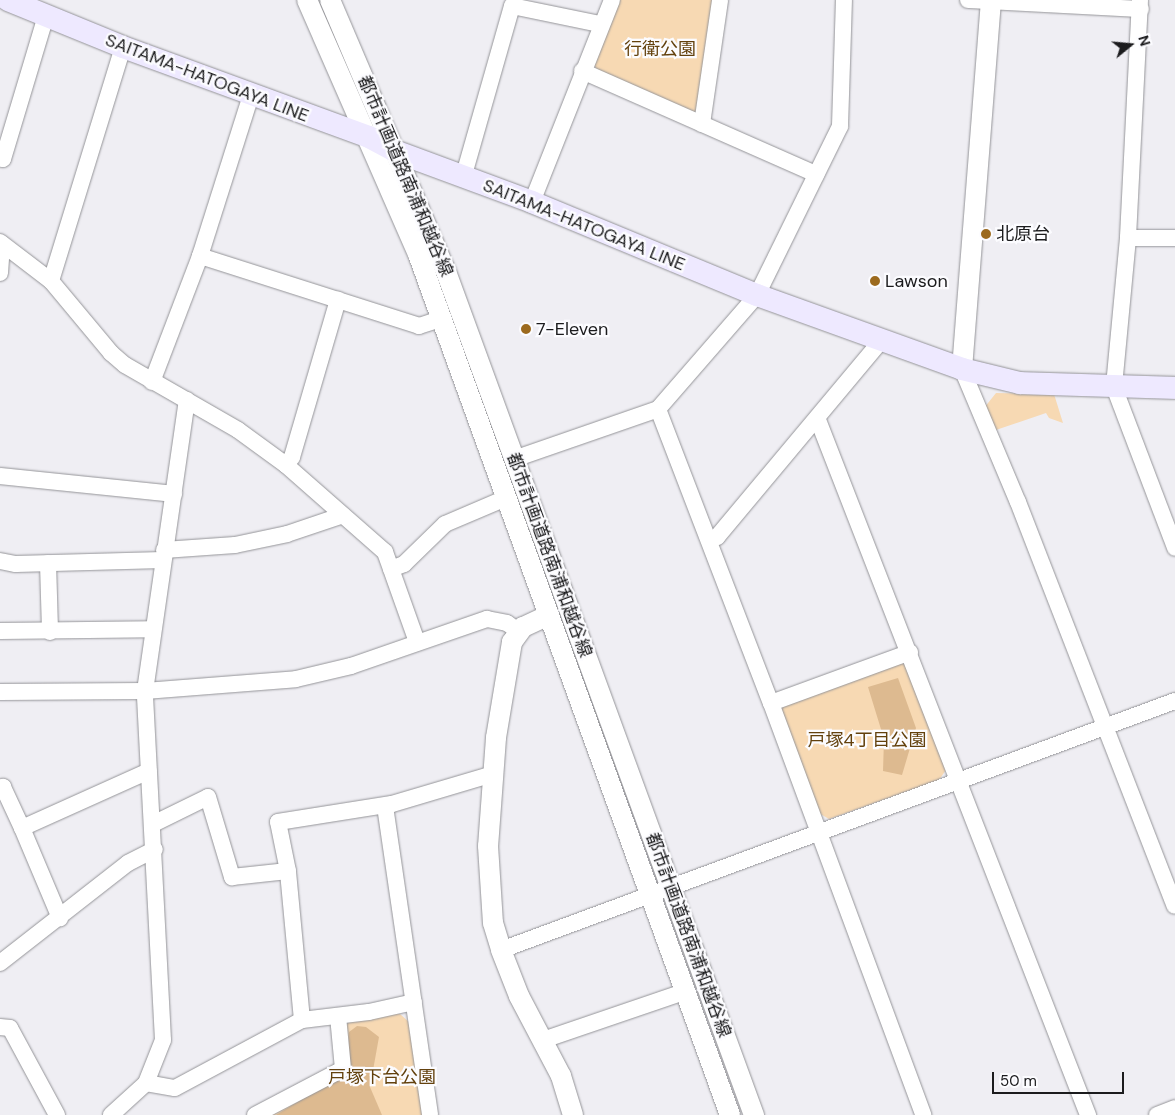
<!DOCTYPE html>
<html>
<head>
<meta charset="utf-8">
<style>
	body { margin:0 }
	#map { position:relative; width:1175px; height:1115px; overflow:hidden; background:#efeef3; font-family:"DM Sans","Noto Sans JP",sans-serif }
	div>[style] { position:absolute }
	.green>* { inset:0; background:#f7d9b3 }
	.forest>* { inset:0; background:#ddba90 }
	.roads { filter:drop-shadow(0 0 1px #949498) drop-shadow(0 0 1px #949498) }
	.minor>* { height:16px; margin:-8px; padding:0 8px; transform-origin:8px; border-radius:8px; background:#fff }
	.tertiary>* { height:20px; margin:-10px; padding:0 10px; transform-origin:10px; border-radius:10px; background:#fff }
	.secondary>* { height:22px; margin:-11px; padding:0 11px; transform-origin:11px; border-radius:11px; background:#eee9ff }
	.dots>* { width:14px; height:14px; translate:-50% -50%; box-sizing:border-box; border:2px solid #fcfcff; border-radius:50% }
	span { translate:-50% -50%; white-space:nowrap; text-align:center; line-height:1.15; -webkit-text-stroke:4.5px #fcfcff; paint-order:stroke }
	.park-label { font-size:18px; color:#63410d }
	.street-label { font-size:18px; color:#1b1b1d }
	.poi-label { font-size:18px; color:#1b1b1d }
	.left { translate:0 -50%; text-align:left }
	.north { position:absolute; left:1105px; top:20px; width:50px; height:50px; -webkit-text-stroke:4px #fcfcff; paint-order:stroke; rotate:73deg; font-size:14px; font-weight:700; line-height:20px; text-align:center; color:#1b1b1d }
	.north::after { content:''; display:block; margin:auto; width:18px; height:22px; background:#1b1b1d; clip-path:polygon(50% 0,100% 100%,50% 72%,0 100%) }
	.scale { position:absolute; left:992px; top:1072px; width:132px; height:22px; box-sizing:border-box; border:2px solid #1b1b1d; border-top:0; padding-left:6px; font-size:15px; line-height:18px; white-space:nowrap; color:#1b1b1d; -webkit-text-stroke:4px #fcfcff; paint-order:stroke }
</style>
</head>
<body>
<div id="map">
	<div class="green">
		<i style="clip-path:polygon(620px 0,716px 0,700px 111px,690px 114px,599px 77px,593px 61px)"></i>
		<i style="clip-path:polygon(996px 393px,1054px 394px,1063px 423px,1049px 418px,1046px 413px,993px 431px,984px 408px)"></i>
		<i style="clip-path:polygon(901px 662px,909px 665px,948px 767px,939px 780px,829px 819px,817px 812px,779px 710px,783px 704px)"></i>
		<i style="clip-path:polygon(389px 1014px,400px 1014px,409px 1022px,425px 1115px,264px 1115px,347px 1071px,345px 1029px,349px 1020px)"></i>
	</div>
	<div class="forest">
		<i style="clip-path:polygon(898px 678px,916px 728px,902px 775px,883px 771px,884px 739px,868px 687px)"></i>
		<i style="clip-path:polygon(357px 1026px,366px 1027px,379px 1037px,370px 1087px,382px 1115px,276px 1115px,347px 1072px,349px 1032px)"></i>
	</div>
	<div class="roads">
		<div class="minor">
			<i style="left:968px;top:0;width:173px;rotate:3deg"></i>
			<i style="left:1140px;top:0;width:238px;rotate:92.9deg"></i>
			<i style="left:1128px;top:238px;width:150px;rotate:95.4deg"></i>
			<i style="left:1114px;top:387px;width:172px;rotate:69.2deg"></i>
			<i style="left:582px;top:71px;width:256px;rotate:23.8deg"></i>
			<i style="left:702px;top:124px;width:125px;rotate:-81.7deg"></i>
			<i style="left:0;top:158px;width:3px;rotate:18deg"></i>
			<i style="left:3px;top:159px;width:149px;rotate:-73.3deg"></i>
			<i style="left:463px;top:178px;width:179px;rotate:-74.1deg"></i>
			<i style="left:512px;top:6px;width:90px;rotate:11.6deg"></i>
			<i style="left:532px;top:202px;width:217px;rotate:-68.4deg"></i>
			<i style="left:1128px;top:238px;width:47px"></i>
			<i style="left:0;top:242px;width:64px;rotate:37.4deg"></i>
			<i style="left:51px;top:281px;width:94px;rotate:50.2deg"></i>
			<i style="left:111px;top:353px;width:18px;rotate:41deg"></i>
			<i style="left:125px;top:365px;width:130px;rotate:29.9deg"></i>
			<i style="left:238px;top:430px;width:59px;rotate:36.1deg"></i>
			<i style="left:286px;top:465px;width:132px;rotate:41.3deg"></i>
			<i style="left:385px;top:552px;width:96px;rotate:70.4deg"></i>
			<i style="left:200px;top:256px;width:230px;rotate:17.7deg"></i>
			<i style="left:419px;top:326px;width:23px;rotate:-18deg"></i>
			<i style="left:0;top:273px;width:29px;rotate:-86deg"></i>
			<i style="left:51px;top:281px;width:245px;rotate:-72.9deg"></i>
			<i style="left:962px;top:369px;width:144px;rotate:67.2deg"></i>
			<i style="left:1018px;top:502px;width:433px;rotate:68.8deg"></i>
			<i style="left:152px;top:382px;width:135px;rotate:-69.1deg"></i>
			<i style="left:200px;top:256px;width:169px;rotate:-72.4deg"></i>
			<i style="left:658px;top:409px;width:315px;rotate:69deg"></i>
			<i style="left:771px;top:703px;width:439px;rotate:69.7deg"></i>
			<i style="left:818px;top:420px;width:746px;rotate:68.77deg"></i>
			<i style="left:514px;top:459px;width:152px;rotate:-19.1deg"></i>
			<i style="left:658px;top:409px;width:151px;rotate:-49deg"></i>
			<i style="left:757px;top:295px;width:188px;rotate:-63.8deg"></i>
			<i style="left:840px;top:126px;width:126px;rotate:-88.2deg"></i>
			<i style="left:286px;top:465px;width:10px;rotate:-53deg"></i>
			<i style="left:292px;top:457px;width:164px;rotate:-73.7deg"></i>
			<i style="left:0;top:476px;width:175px;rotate:5.9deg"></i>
			<i style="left:709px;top:540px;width:9px;rotate:-21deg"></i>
			<i style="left:717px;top:537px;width:256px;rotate:-50.1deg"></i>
			<i style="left:164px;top:550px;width:71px;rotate:-4deg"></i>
			<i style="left:235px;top:545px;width:53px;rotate:-11.9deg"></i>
			<i style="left:287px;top:534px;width:59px;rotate:-18.7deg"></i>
			<i style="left:0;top:561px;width:16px;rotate:11deg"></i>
			<i style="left:16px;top:564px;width:147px;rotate:-1.6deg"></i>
			<i style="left:48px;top:563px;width:69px;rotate:88.3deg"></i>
			<i style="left:391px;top:569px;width:14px;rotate:-21deg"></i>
			<i style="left:404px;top:564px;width:57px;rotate:-44.3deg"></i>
			<i style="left:445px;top:524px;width:66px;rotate:-23.1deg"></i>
			<i style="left:0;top:631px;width:153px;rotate:-0.7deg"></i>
			<i style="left:0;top:692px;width:145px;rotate:-0.4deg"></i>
			<i style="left:145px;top:691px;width:151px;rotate:-4.5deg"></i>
			<i style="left:296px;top:679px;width:57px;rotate:-13.3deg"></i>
			<i style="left:351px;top:666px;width:144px;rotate:-19.1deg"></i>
			<i style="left:487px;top:619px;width:20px;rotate:11deg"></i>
			<i style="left:507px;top:623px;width:14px;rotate:36deg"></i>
			<i style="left:771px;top:703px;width:148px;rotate:-20.1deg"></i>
			<i style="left:0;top:789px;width:4px;rotate:-34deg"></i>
			<i style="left:3px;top:787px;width:45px;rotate:65.1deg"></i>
			<i style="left:22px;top:828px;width:98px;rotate:67.1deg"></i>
			<i style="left:385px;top:806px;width:312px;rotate:81.7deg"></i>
			<i style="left:153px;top:824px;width:61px;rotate:-26.1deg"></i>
			<i style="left:208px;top:797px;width:84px;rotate:73.3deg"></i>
			<i style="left:232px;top:877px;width:56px;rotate:-6.1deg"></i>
			<i style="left:22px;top:828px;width:139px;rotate:-24.2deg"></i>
			<i style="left:501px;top:950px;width:719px;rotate:-20.28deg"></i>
			<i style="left:0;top:963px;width:162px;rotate:-38deg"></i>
			<i style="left:128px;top:863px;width:30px;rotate:-27deg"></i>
			<i style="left:302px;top:1020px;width:150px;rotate:-95.4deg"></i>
			<i style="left:288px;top:871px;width:50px;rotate:-101.5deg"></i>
			<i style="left:278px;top:822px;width:115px;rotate:-9deg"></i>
			<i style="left:392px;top:804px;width:105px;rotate:-16.5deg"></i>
			<i style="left:0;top:1027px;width:10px;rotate:6deg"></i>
			<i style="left:10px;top:1028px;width:99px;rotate:61.6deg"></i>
			<i style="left:543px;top:1040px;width:152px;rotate:-18.8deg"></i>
			<i style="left:146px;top:1083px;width:29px;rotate:10deg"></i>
			<i style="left:175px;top:1088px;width:144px;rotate:-28.2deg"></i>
			<i style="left:302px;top:1020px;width:67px;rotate:-6.8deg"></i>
			<i style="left:369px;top:1012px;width:46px;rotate:-12.5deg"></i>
			<i style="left:111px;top:1115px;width:47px;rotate:-42.4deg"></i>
			<i style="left:146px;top:1083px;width:46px;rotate:-68.4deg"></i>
			<i style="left:163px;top:1040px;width:349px;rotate:-93deg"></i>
			<i style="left:145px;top:691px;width:294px;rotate:-81.8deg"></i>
			<i style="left:255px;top:1115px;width:99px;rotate:-27.6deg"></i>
			<i style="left:343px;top:1069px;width:53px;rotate:-95.4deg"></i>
			<i style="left:1157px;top:1115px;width:19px;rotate:-21deg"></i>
		</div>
		<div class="tertiary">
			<i style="left:307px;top:0;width:277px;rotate:66.4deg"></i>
			<i style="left:418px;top:254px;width:916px;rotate:70.08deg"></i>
			<i style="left:330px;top:0;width:293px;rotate:66.9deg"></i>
			<i style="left:445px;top:269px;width:901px;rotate:69.94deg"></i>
			<i style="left:962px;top:369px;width:370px;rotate:-85.5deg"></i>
			<i style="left:549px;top:615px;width:29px;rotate:155deg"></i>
			<i style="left:523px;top:627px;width:19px;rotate:126deg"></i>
			<i style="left:512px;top:642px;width:97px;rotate:99.5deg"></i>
			<i style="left:496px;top:738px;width:108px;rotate:94.2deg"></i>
			<i style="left:488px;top:846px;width:77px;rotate:86.3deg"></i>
			<i style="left:493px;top:923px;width:28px;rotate:73deg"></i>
			<i style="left:501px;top:950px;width:49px;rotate:68.6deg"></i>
			<i style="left:519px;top:996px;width:90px;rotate:62.3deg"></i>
			<i style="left:561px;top:1076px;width:41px;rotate:72.9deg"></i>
		</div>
		<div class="secondary">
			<i style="left:8px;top:0;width:124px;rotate:22.2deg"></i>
			<i style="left:123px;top:47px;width:262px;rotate:20.1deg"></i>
			<i style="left:369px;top:137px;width:32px;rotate:28deg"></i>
			<i style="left:397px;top:152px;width:144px;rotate:20.3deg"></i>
			<i style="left:532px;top:202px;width:243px;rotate:22.5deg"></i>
			<i style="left:757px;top:295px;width:218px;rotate:19.8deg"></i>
			<i style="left:962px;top:369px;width:60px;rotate:13.6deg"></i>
			<i style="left:1020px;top:383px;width:155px;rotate:1.8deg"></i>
		</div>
	</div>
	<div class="dots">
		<i style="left:986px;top:234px;background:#9c6a1e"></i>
		<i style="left:875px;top:281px;background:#9c6a1e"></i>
		<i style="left:526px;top:329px;background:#9c6a1e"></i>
	</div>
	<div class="park-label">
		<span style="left:660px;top:49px">行衛公園</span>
		<span style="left:867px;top:740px">戸塚4丁目公園</span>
		<span style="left:382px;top:1077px">戸塚下台公園</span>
	</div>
	<div class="street-label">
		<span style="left:207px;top:78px;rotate:21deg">SAITAMA-HATOGAYA LINE</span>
		<span style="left:405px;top:176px;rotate:67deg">都市計画道路南浦和越谷線</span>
		<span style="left:584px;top:225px;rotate:22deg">SAITAMA-HATOGAYA LINE</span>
		<span style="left:549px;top:555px;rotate:70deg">都市計画道路南浦和越谷線</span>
		<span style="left:688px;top:935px;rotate:70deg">都市計画道路南浦和越谷線</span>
	</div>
	<div class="poi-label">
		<span class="left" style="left:996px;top:234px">北原台</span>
		<span class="left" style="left:885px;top:281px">Lawson</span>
		<span class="left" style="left:536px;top:329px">7-Eleven</span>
	</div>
	<div class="north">N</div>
	<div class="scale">50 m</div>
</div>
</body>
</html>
